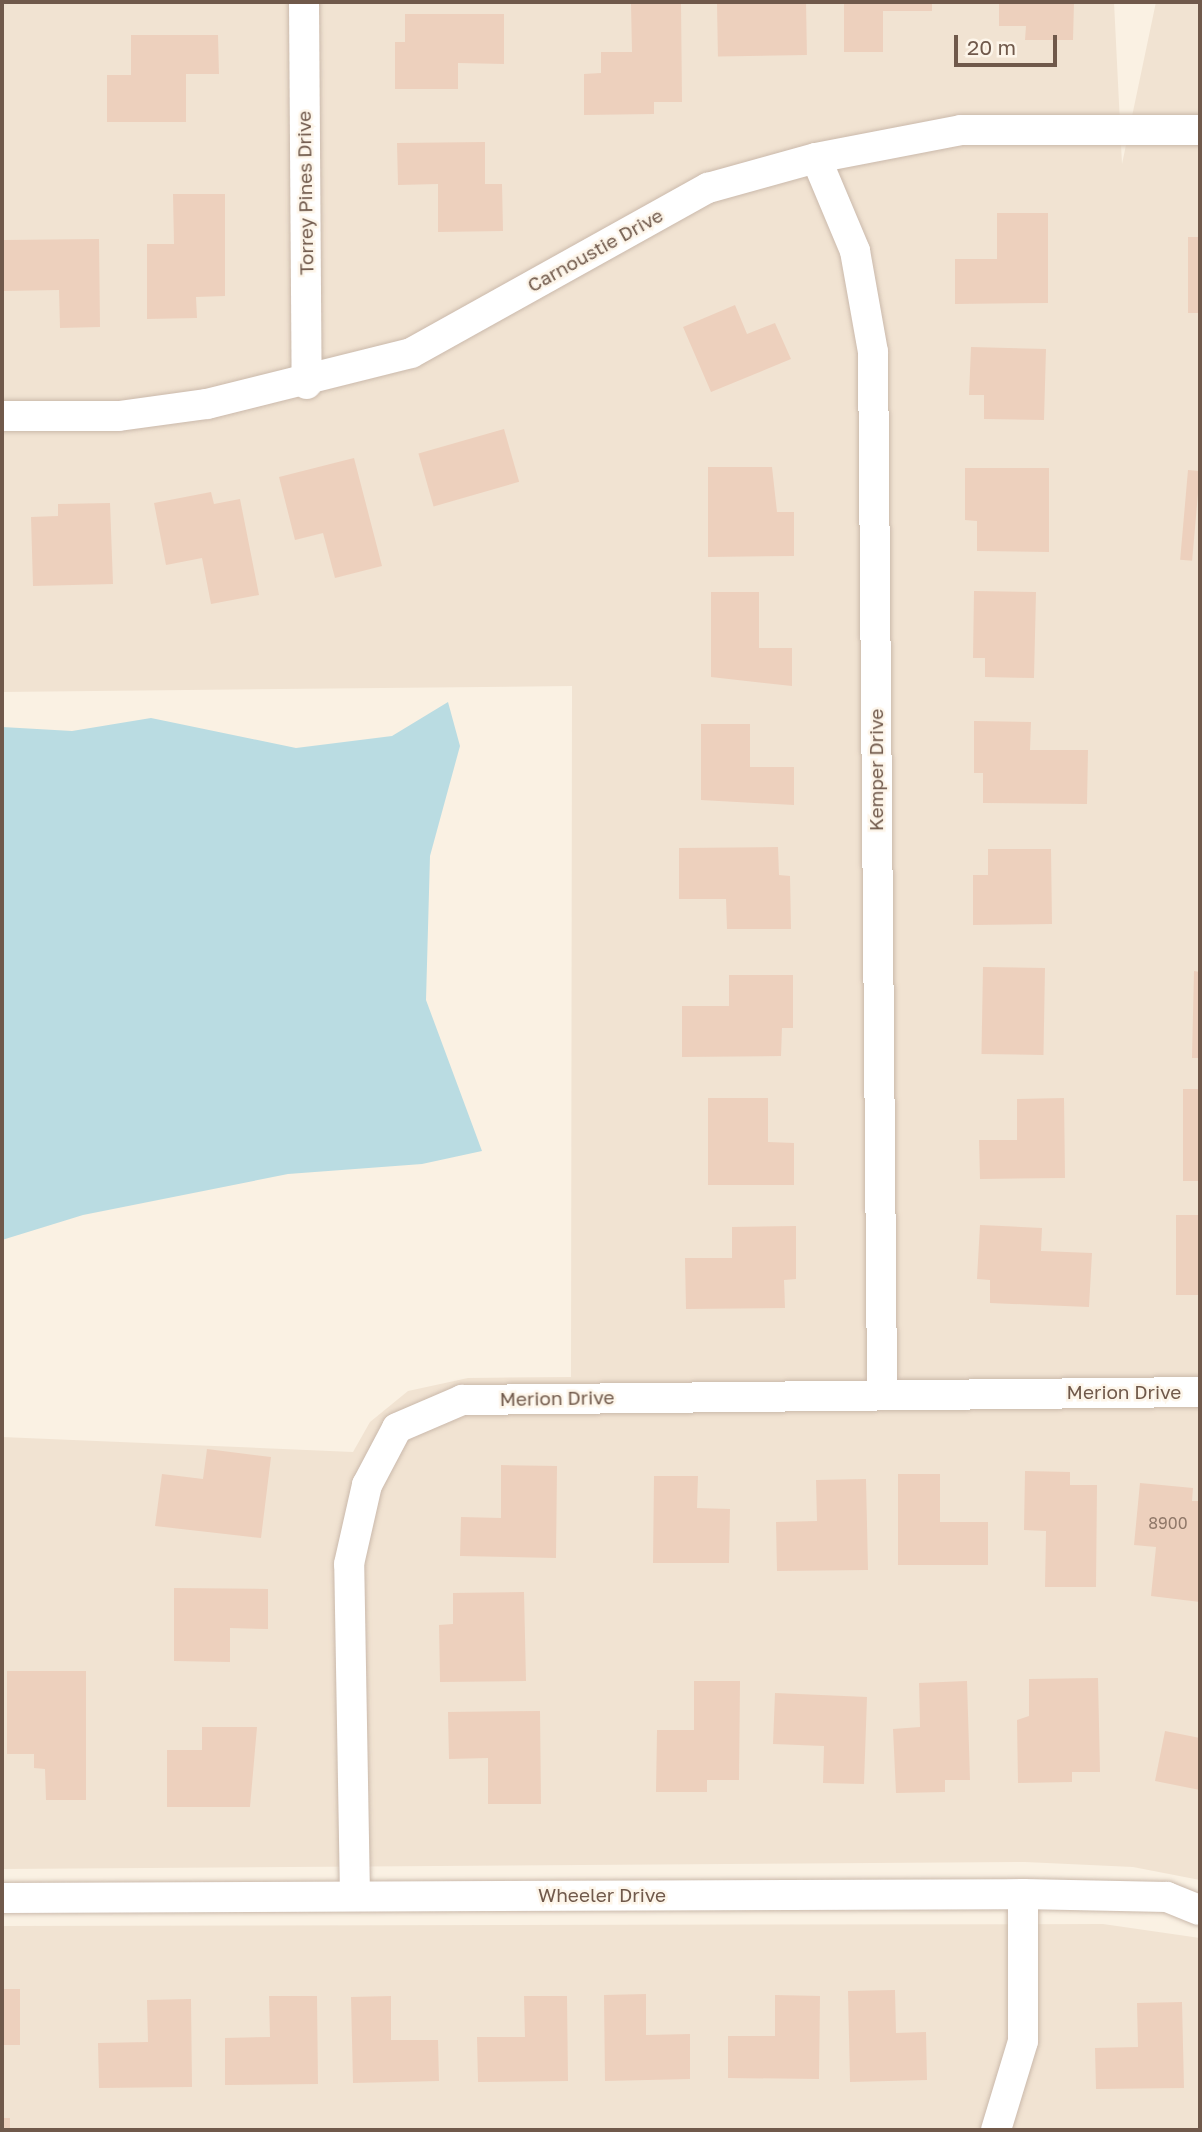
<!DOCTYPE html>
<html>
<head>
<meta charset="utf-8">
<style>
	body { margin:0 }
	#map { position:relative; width:1202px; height:2132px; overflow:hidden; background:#faf1e3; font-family:"Golos Text",sans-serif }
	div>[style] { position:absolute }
	.residential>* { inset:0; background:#f1e3d2 }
	.water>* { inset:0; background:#badce2 }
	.building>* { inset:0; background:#edd0bd; transform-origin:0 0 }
	.roads { filter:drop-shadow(0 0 2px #cab9ab) drop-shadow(0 0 2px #cab9ab) }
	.street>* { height:30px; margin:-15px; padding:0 15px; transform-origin:15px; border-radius:15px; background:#fff }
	span { translate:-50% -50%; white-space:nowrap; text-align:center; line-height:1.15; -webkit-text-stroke:5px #fdf5e9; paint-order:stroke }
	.number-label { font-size:16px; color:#8f7768 }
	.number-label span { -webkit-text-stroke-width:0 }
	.street-label { font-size:19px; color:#70594b }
	.frame { position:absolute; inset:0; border:4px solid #70594b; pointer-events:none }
	.scale { position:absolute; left:954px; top:35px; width:103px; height:32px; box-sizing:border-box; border:4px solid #70594b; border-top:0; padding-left:9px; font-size:21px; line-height:24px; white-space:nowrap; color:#70594b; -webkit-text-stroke:5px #fdf5e9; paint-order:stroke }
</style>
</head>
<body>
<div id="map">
	<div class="residential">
		<i style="clip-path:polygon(2px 2px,1114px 2px,1122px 164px,1156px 2px,1200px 2px,1200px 1880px,1133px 1867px,1025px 1862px,2px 1869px,2px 1437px,353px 1452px,370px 1422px,408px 1391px,468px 1378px,571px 1377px,572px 686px,2px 692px)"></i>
		<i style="clip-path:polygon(1103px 1924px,1200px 1938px,1200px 2130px,2px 2130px,2px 1926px)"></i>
	</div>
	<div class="water">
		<i style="clip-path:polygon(448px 702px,460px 746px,430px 856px,426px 1000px,482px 1151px,422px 1164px,288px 1174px,83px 1215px,2px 1240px,2px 727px,72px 731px,151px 718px,296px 748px,392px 736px)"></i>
	</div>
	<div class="building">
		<i style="left:806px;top:2px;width:53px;height:89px;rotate:89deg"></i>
		<i style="clip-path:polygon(844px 2px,932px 2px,932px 11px,883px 11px,883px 52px,844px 52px)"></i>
		<i style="clip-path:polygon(999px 2px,1074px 2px,1073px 40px,1025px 40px,1026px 26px,999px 26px)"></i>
		<i style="clip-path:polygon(681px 3px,682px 102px,654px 102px,654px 114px,584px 115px,584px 74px,601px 73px,601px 52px,632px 52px,631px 4px)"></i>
		<i style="clip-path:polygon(405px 14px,504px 14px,504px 64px,458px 63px,458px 89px,395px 89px,395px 42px,405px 42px)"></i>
		<i style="clip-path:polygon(131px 35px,218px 35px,219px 74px,186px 74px,186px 122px,107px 122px,107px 75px,131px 75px)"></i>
		<i style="clip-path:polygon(485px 142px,485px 184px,502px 184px,503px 231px,438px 232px,438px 184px,398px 185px,397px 143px)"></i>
		<i style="clip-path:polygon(173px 194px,225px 194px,225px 296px,196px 297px,197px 318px,147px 319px,147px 244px,174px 244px)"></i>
		<i style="clip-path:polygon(997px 213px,1048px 213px,1048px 303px,955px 304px,955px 259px,997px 259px)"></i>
		<i style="left:1188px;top:237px;width:12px;height:76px"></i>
		<i style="clip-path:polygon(99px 239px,100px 327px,60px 328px,59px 290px,3px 291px,3px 240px)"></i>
		<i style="clip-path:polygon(735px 305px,747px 334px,775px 323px,791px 359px,711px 392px,683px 327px)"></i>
		<i style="clip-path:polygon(971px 347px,1046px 349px,1044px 420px,984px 419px,984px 395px,969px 395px)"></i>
		<i style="left:504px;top:429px;width:55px;height:89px;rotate:74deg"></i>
		<i style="clip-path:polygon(354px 458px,382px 566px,335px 578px,323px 533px,295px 540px,279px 477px)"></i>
		<i style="clip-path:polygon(708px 467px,772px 467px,777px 512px,794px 512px,794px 556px,708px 557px)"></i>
		<i style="clip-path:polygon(965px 468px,1049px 468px,1049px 552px,977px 551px,977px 521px,965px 520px)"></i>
		<i style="left:1188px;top:470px;width:12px;height:90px;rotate:5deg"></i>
		<i style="clip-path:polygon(211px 492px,214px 504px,240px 499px,259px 595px,211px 604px,202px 558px,166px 565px,154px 503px)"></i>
		<i style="clip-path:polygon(110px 503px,113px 584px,33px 586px,31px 517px,58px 516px,58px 504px)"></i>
		<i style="clip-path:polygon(974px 591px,1036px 592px,1034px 678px,985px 677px,985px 658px,973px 658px)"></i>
		<i style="clip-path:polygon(711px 592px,759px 592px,759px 648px,792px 648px,792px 686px,711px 677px)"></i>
		<i style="clip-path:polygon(974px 721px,1031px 722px,1030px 750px,1088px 750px,1087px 804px,983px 803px,983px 773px,974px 773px)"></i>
		<i style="clip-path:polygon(701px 724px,750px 724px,750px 767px,794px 767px,794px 805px,701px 800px)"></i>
		<i style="clip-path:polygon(778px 847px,779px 875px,790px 876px,791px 929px,727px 929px,726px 899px,679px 899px,679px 848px)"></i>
		<i style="clip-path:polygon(988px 849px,1051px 849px,1052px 924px,973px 925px,973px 875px,988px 875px)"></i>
		<i style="left:983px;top:967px;width:62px;height:87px;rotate:1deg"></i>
		<i style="clip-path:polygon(1194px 971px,1200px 972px,1200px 1058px,1192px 1058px)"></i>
		<i style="clip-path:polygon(729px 975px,793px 975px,793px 1028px,782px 1028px,781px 1056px,682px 1057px,682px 1006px,729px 1006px)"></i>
		<i style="left:1183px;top:1089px;width:17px;height:92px"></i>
		<i style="clip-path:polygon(708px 1098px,768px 1098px,768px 1142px,794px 1143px,794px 1185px,708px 1185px)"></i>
		<i style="clip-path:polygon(1064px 1098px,1065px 1178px,980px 1179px,979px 1140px,1017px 1140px,1017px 1099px)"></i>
		<i style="left:1176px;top:1215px;width:24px;height:80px"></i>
		<i style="clip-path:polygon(980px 1225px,1042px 1228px,1041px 1251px,1092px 1253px,1089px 1307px,990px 1303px,990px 1280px,977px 1279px)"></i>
		<i style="clip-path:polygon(796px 1226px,796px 1279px,784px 1280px,785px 1308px,686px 1309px,685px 1258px,732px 1258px,732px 1227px)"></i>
		<i style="clip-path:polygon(207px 1449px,271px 1457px,261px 1538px,155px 1526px,162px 1474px,203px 1479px)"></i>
		<i style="clip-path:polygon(501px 1465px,557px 1466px,556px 1558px,460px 1556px,461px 1517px,501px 1518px)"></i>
		<i style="clip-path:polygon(1025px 1471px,1070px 1472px,1070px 1485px,1097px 1485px,1096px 1587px,1045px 1587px,1046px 1531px,1024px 1530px)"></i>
		<i style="clip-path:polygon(898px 1474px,940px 1474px,940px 1522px,988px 1522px,988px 1565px,898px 1565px)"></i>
		<i style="clip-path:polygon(654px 1476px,698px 1476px,697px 1508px,730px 1509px,729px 1563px,653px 1563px)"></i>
		<i style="clip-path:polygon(866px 1479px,868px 1570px,777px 1571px,776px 1522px,817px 1521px,816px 1480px)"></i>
		<i style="clip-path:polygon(1140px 1483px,1193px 1488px,1192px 1501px,1200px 1501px,1200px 1602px,1151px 1596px,1156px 1547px,1134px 1545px)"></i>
		<i style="clip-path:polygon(174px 1588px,268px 1589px,268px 1629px,230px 1628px,230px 1662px,174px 1661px)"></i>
		<i style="clip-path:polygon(524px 1592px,526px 1681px,440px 1682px,439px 1625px,453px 1624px,453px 1593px)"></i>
		<i style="clip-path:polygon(7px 1671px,86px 1671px,86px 1800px,46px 1800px,45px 1769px,34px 1768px,34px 1754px,7px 1754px)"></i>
		<i style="clip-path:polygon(1098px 1678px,1100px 1772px,1072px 1772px,1072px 1782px,1018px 1783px,1017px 1720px,1029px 1716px,1029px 1679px)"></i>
		<i style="clip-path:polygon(694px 1681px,740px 1681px,739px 1780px,707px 1780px,707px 1792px,656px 1792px,657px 1730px,694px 1730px)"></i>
		<i style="clip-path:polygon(967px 1681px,970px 1780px,945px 1780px,945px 1792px,896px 1793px,893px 1729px,920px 1727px,919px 1683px)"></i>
		<i style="clip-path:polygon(775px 1693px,867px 1697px,864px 1784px,823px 1783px,824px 1746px,773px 1744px)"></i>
		<i style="clip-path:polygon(540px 1711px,541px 1804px,488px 1804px,488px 1758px,449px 1759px,448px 1712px)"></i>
		<i style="clip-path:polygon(202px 1727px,257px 1727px,250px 1807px,167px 1807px,167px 1750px,202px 1750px)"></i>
		<i style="clip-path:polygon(1165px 1731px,1200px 1738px,1200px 1790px,1155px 1781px)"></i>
		<i style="left:2px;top:1989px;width:18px;height:56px"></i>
		<i style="clip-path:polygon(895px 1990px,896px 2033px,926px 2032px,927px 2080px,850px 2082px,848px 1991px)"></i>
		<i style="clip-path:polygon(646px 1994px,646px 2035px,690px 2034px,690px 2079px,605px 2081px,604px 1995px)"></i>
		<i style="clip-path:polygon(775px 1995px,820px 1996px,819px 2079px,728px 2078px,728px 2036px,775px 2036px)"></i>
		<i style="clip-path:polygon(269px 1996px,317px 1996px,318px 2084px,225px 2085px,225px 2038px,270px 2037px)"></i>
		<i style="clip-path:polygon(391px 1996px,391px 2040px,438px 2040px,439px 2081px,353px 2083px,351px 1997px)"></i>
		<i style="clip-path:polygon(524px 1996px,567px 1996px,568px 2081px,478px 2082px,477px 2037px,525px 2037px)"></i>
		<i style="clip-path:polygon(191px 1999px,192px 2087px,99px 2088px,98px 2043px,148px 2042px,147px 2000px)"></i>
		<i style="clip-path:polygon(1182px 2002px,1184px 2088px,1096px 2089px,1095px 2048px,1138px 2047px,1137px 2003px)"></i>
		<i style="left:2px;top:2118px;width:8px;height:12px"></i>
	</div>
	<div class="roads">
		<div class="street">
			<i style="left:304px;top:2px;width:382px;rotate:89.6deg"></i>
			<i style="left:816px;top:158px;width:101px;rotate:67.2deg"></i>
			<i style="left:855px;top:251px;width:103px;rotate:79.9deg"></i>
			<i style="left:873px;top:352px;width:1040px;rotate:89.5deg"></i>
			<i style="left:2px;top:416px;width:117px"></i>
			<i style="left:119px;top:416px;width:89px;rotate:-7.8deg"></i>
			<i style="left:207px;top:404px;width:210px;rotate:-14deg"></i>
			<i style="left:411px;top:353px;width:340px;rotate:-29.1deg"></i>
			<i style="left:708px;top:188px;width:112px;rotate:-15.5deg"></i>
			<i style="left:816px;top:158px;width:148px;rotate:-10.9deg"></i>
			<i style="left:961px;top:130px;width:239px"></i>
			<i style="left:355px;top:1896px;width:332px;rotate:-91deg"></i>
			<i style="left:349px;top:1564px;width:81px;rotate:-77.2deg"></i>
			<i style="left:367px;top:1485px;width:64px;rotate:-62.2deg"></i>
			<i style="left:397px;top:1428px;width:71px;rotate:-23.3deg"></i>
			<i style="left:462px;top:1400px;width:738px;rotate:-0.62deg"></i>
			<i style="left:2px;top:1898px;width:1021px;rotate:-0.22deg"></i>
			<i style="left:1023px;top:1894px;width:144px;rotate:1.2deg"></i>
			<i style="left:1167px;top:1897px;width:35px;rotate:22deg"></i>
			<i style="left:996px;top:2130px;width:93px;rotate:-73.1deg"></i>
			<i style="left:1023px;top:2041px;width:147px;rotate:-90deg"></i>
		</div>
	</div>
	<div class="number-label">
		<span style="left:1168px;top:1523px">8900</span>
	</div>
	<div class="street-label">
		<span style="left:305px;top:193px;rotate:-91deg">Torrey Pines Drive</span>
		<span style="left:595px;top:250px;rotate:-29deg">Carnoustie Drive</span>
		<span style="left:876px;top:770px;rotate:-90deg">Kemper Drive</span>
		<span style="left:1124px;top:1392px">Merion Drive</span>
		<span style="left:557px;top:1398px;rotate:-1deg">Merion Drive</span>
		<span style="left:602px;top:1895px">Wheeler Drive</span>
	</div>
	<div class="frame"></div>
	<div class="scale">20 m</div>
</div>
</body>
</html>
